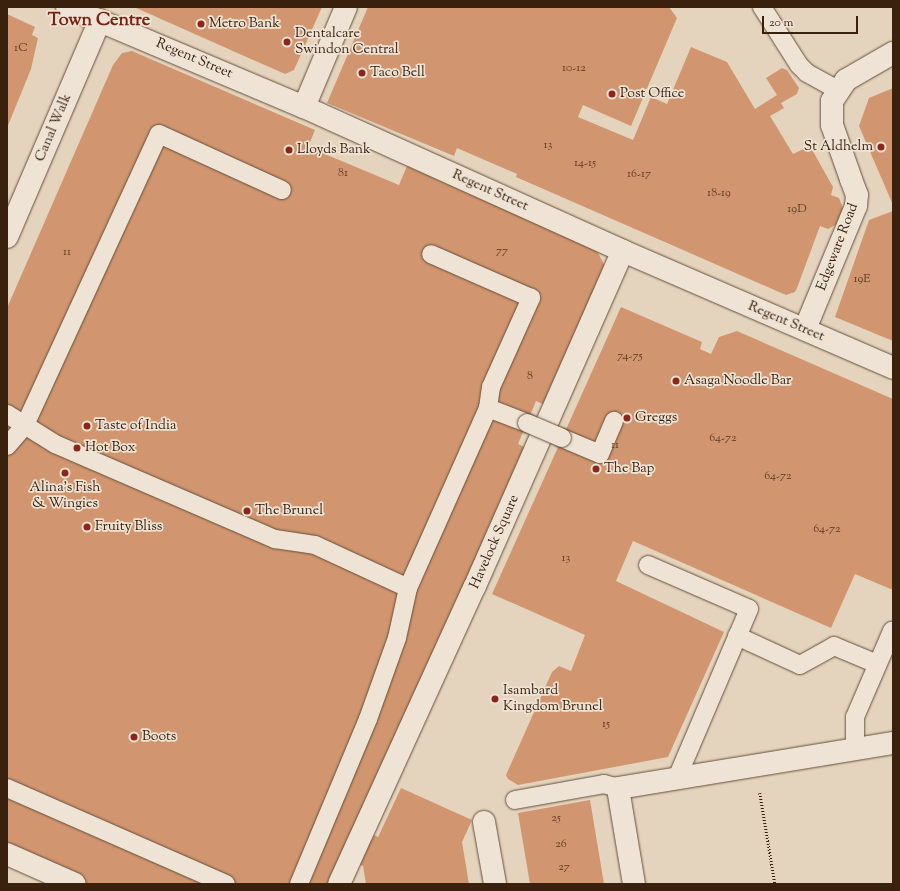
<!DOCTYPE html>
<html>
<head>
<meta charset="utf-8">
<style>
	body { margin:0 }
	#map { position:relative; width:900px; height:891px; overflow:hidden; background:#e5d4bd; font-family:"Sorts Mill Goudy",serif }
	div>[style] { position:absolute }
	.building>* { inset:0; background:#d1966f }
	.path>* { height:2.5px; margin-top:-1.25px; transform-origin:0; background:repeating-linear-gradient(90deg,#3a210e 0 1px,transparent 0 3px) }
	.roads { filter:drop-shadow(0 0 1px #654e3a) drop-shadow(0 0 1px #654e3a) }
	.service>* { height:18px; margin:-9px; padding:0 9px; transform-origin:9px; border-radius:9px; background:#eee3d4 }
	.pedestrian>* { height:22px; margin:-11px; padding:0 11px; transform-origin:11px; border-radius:11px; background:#eee3d4 }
	.minor>* { height:22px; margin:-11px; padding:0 11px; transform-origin:11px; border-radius:11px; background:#eee3d4 }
	.bridges { filter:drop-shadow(0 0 1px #654e3a) drop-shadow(0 0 1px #654e3a) }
	.service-bridge>* { height:18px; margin:-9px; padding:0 9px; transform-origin:9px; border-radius:9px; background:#eee3d4 }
	.dots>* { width:11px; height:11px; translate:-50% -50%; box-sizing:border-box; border:2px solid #eee3d4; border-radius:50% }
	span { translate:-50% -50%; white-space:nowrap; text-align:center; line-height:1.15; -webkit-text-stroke:3.5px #eee3d4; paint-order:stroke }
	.number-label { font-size:12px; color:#603e26 }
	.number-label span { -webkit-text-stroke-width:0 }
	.poi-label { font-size:14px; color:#3a210e }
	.left { translate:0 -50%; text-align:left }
	.right { translate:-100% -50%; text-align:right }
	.street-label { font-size:14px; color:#3a210e }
	.district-label { font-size:18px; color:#7a1f14; font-weight:700 }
	.frame { position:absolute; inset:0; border:8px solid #3a210e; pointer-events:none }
	.scale { position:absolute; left:762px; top:16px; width:96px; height:18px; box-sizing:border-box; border:2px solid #3a210e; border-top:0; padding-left:5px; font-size:12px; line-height:14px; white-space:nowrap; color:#3a210e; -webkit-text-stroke:3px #eee3d4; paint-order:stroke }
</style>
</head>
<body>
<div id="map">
	<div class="building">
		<i style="clip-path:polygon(134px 7px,322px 7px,294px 70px,285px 74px)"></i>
		<i style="clip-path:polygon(368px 7px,669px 7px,677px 18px,631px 126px,583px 105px,578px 117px,633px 140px,651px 97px,667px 104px,691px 47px,727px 62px,755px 109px,777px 95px,766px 78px,782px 68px,787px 70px,799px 88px,797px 94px,781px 103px,784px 108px,770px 116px,793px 154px,810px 146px,833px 187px,831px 195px,839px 198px,843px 208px,837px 224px,828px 229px,820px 226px,797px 288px,795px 292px,786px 295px,516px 177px,517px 174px,457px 148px,454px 156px,327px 103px)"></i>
		<i style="clip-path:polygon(7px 14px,35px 27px,32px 35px,38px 38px,31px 69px,7px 128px)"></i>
		<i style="clip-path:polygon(132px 51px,315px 130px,308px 147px,399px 185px,407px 166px,585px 245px,597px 251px,606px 268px,551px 408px,536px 401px,518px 444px,531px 450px,333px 884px,50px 884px,7px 865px,7px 308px,113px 65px,122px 53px)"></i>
		<i style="clip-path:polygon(893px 88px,893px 205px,859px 126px,869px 98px)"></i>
		<i style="clip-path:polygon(893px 211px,893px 341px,835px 317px,869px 220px)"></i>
		<i style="clip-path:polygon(621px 307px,702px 342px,700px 349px,711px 354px,719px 337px,737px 331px,893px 399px,893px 590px,855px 574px,831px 628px,633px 541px,616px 581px,724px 632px,668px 757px,518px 785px,508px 779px,506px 775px,552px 672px,559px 666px,571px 671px,585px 635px,492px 594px)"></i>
		<i style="clip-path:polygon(401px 788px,472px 820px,462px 842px,469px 884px,366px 884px,363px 866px,356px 863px,368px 832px,378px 837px)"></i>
		<i style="clip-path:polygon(590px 800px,604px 884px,530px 884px,518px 813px)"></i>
	</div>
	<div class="path">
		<i style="left:760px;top:793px;width:92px;rotate:80.6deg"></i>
	</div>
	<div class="roads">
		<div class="service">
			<i style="left:762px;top:7px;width:69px;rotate:57.5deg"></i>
			<i style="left:799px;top:65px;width:11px;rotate:45deg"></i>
			<i style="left:807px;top:73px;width:35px;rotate:29deg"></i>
			<i style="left:488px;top:408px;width:42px;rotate:21deg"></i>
			<i style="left:7px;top:414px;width:57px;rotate:32deg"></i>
			<i style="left:55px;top:444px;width:240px;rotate:23.4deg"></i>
			<i style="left:275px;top:539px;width:40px;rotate:8.5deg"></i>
			<i style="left:315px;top:545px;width:102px;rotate:24.8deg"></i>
			<i style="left:408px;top:588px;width:51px;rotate:102.4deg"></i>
			<i style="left:397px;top:638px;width:86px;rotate:109.7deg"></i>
			<i style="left:368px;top:719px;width:179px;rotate:112.7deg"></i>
			<i style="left:562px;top:438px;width:41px;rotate:22.8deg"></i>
			<i style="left:600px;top:454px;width:36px;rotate:-67deg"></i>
			<i style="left:7px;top:446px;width:28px;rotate:-49deg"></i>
			<i style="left:25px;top:425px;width:320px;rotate:-65.3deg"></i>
			<i style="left:159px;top:134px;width:135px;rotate:24.5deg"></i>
			<i style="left:648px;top:565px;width:110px;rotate:23.5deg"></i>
			<i style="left:749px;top:609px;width:184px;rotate:113.1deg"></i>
			<i style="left:408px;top:588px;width:197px;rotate:-66deg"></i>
			<i style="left:488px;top:408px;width:21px;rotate:-82deg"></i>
			<i style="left:491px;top:387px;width:98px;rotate:-65.8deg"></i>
			<i style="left:531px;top:298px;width:109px;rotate:-156.3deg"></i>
			<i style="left:737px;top:636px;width:69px;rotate:24.7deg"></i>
			<i style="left:800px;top:665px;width:39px;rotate:-29deg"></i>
			<i style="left:834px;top:646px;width:47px;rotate:22.7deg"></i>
			<i style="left:855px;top:749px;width:32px;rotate:-90deg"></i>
			<i style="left:855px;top:717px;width:94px;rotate:-66.7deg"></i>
			<i style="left:7px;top:788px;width:239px;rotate:23.7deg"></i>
			<i style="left:515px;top:800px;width:90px;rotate:-10.2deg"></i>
			<i style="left:604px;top:784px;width:15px;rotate:16deg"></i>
		</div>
		<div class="pedestrian">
			<i style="left:67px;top:7px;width:257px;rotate:22.9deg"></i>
			<i style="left:304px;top:107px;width:350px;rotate:24.3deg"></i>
			<i style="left:623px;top:251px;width:294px;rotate:23.4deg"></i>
			<i style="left:304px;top:107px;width:108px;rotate:-67.2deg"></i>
			<i style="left:7px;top:237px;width:236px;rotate:-66.8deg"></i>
			<i style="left:805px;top:329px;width:133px;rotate:-67.5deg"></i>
			<i style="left:856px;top:206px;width:11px;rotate:-85deg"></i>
			<i style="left:857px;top:195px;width:17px;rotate:-111deg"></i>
			<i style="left:484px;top:822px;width:63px;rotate:79.9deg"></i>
			<i style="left:7px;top:854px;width:74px;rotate:23.8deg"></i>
			<i style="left:339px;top:884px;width:328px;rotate:-65.5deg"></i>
			<i style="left:475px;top:586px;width:366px;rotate:-66.2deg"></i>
		</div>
		<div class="minor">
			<i style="left:851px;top:179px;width:57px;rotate:-109.4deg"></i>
			<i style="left:832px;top:125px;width:24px;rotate:-90deg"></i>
			<i style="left:832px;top:101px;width:25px;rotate:-56deg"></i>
			<i style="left:846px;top:80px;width:54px;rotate:-29.9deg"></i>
			<i style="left:634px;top:884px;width:97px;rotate:-99.5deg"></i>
			<i style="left:618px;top:788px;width:279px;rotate:-9.3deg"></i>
		</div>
	</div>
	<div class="bridges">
		<div class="service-bridge">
			<i style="left:527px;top:423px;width:38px;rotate:23deg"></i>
		</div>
	</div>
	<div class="dots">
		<i style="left:201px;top:24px;background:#8f2418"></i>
		<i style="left:287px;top:42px;background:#8f2418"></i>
		<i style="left:362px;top:73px;background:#8f2418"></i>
		<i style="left:612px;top:94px;background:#8f2418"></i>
		<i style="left:881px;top:147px;background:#8f2418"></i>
		<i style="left:289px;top:150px;background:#8f2418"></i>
		<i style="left:676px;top:381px;background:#8f2418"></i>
		<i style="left:627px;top:418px;background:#8f2418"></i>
		<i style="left:87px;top:426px;background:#8f2418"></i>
		<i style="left:77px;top:448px;background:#8f2418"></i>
		<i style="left:596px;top:469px;background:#8f2418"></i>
		<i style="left:65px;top:473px;background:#8f2418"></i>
		<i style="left:247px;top:511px;background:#8f2418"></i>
		<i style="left:87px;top:527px;background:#8f2418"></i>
		<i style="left:495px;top:699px;background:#8f2418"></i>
		<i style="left:134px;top:737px;background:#8f2418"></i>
	</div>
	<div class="number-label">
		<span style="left:21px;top:49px">1C</span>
		<span style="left:574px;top:69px">10-12</span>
		<span style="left:548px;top:146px">13</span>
		<span style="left:585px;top:164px">14-15</span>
		<span style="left:343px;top:174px">81</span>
		<span style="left:639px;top:175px">16-17</span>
		<span style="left:719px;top:194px">18-19</span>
		<span style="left:797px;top:210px">19D</span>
		<span style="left:502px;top:252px">77</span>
		<span style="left:67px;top:253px">11</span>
		<span style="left:862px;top:280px">19E</span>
		<span style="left:630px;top:357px">74-75</span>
		<span style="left:530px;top:377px">8</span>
		<span style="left:723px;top:439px">64-72</span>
		<span style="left:615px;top:446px">11</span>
		<span style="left:778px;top:477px">64-72</span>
		<span style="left:827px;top:530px">64-72</span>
		<span style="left:566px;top:559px">13</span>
		<span style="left:606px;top:725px">15</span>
		<span style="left:556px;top:819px">25</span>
		<span style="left:561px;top:845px">26</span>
		<span style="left:564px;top:868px">27</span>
	</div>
	<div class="poi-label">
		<span class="left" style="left:209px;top:24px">Metro Bank</span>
		<span class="left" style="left:295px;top:42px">Dentalcare<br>Swindon Central</span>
		<span class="left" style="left:370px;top:73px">Taco Bell</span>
		<span class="left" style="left:620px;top:94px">Post Office</span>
		<span class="right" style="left:873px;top:147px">St Aldhelm</span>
		<span class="left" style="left:297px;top:150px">Lloyds Bank</span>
		<span class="left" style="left:684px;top:381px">Asaga Noodle Bar</span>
		<span class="left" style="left:635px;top:418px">Greggs</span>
		<span class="left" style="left:95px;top:426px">Taste of India</span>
		<span class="left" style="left:85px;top:448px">Hot Box</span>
		<span class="left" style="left:604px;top:469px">The Bap</span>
		<span style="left:65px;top:496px">Alina's Fish<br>&amp; Wingies</span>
		<span class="left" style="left:255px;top:511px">The Brunel</span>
		<span class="left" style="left:95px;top:527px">Fruity Bliss</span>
		<span class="left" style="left:503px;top:699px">Isambard<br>Kingdom Brunel</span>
		<span class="left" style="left:142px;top:737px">Boots</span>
	</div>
	<div class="street-label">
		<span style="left:194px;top:59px;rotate:23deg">Regent Street</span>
		<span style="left:54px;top:128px;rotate:-67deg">Canal Walk</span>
		<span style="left:490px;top:191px;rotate:24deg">Regent Street</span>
		<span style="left:838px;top:247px;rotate:-69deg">Edgeware Road</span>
		<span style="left:786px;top:322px;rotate:23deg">Regent Street</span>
		<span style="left:495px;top:542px;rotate:-66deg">Havelock Square</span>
	</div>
	<div class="district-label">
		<span style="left:99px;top:21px">Town Centre</span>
	</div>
	<div class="frame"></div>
	<div class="scale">20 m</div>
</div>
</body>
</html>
